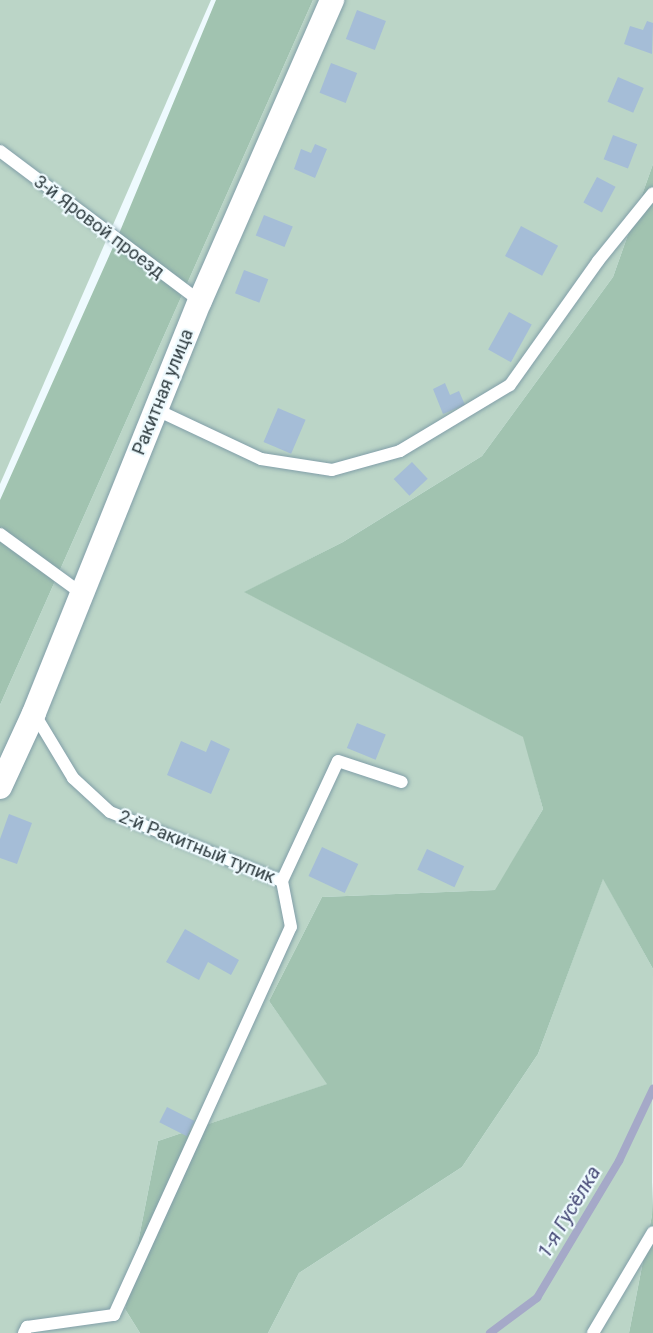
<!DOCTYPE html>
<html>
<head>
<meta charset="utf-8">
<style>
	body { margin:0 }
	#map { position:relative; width:653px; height:1333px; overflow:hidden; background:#eefafe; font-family:Roboto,sans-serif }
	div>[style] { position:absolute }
	.green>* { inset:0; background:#bbd5c7 }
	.forest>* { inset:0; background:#a1c3b0 }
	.stream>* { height:8px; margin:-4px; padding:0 4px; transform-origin:4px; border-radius:4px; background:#a5a9c8 }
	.building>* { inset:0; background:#a5bdd7; transform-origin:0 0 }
	.roads { filter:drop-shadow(0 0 2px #819ea8) drop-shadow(0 0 2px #819ea8) }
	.lane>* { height:12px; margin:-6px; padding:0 6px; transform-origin:6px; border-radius:6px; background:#fff }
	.street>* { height:24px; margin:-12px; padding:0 12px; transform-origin:12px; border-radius:12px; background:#fff }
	span { translate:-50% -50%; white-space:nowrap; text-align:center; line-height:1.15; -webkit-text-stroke:4.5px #eefafe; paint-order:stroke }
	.street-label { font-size:18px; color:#2d3a3e }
	.water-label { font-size:20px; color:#464976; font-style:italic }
</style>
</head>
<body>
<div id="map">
	<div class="green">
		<i style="clip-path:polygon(0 0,211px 0,0 484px)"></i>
		<i style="clip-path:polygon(313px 0,653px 0,653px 164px,613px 277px,482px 456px,343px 542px,245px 592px,524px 737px,543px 809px,496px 890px,322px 897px,269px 1001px,328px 1084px,158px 1141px,125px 1309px,140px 1333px,0 1333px,0 705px)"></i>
		<i style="clip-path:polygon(603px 878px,653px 969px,652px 1215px,629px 1333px,268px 1333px,299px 1273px,462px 1167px,538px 1054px)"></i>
	</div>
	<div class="forest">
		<i style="clip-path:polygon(216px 0,313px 0,0 705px,0 500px,118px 236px)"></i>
		<i style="clip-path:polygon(653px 164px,653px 969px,603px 879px,538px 1054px,462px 1167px,299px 1273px,268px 1333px,140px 1333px,125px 1309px,158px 1141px,327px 1084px,269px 1001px,322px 897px,495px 890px,543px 809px,523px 737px,244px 592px,343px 542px,482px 456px,613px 277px)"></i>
		<i style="clip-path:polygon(653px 1182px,653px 1333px,629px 1333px,652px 1215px)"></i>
	</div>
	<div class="stream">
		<i style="left:490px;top:1333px;width:59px;rotate:-36.7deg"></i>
		<i style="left:537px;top:1298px;width:160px;rotate:-59.1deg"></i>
		<i style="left:619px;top:1161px;width:80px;rotate:-64.7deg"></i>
	</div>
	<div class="building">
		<i style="left:357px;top:10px;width:31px;height:31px;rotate:21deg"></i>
		<i style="clip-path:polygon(647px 21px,653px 23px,652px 54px,624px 44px,630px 26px,643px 30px)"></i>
		<i style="left:331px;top:63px;width:28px;height:32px;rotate:21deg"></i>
		<i style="left:618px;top:77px;width:28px;height:27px;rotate:23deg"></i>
		<i style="left:613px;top:135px;width:26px;height:26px;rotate:21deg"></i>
		<i style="clip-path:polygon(315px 144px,327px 149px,315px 178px,294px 169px,301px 149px,311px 153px)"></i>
		<i style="left:597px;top:177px;width:21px;height:29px;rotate:28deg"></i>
		<i style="left:264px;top:215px;width:31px;height:22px;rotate:22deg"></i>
		<i style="left:521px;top:226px;width:42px;height:34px;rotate:28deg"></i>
		<i style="left:244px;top:270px;width:26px;height:25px;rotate:21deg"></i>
		<i style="left:509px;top:312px;width:26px;height:43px;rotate:29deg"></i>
		<i style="clip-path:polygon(445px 383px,450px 395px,459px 391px,465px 405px,443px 414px,433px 389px)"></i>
		<i style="left:278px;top:408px;width:30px;height:37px;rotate:23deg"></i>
		<i style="left:412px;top:462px;width:23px;height:25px;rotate:47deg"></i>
		<i style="left:357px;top:723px;width:31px;height:27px;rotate:22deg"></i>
		<i style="clip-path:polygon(211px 740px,230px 749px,211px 794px,167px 775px,181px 741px,206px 752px)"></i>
		<i style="clip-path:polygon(9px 814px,32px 823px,17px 864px,0 858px,0 839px)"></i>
		<i style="left:322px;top:847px;width:40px;height:32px;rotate:25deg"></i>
		<i style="left:427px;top:849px;width:41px;height:23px;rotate:25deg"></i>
		<i style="clip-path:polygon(185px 929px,239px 960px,231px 975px,208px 962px,199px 980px,166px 962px)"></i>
		<i style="left:167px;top:1107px;width:31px;height:17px;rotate:27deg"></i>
	</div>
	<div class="roads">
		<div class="lane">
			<i style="left:0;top:151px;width:250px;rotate:36.9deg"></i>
			<i style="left:157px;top:410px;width:115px;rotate:25.2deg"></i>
			<i style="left:261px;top:459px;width:72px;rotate:8.8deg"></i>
			<i style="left:332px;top:470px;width:71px;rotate:-15.6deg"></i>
			<i style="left:400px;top:451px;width:128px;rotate:-31deg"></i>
			<i style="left:510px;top:385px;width:152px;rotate:-54.6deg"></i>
			<i style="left:598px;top:261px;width:87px;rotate:-51deg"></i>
			<i style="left:0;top:534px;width:100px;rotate:36.1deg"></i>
			<i style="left:34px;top:713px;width:76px;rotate:59deg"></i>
			<i style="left:73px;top:778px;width:50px;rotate:42.6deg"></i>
			<i style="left:110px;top:812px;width:185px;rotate:21.9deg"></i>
			<i style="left:282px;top:881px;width:132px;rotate:-65deg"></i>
			<i style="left:338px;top:761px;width:67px;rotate:18.2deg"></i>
			<i style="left:24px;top:1333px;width:7px;rotate:-63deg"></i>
			<i style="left:27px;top:1327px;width:88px;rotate:-7.9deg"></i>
			<i style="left:114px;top:1315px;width:426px;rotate:-65.5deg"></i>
			<i style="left:291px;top:927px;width:47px;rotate:-101.1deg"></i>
			<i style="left:593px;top:1333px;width:117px;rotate:-59.3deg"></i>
		</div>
		<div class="street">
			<i style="left:0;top:787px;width:81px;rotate:-65.3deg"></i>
			<i style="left:34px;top:713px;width:444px;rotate:-68.1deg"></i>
			<i style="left:200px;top:301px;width:329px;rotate:-66.3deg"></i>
		</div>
	</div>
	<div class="street-label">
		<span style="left:99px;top:227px;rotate:37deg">3-й Яровой проезд</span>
		<span style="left:163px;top:392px;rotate:-68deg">Ракитная улица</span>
		<span style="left:197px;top:847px;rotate:22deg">2-й Ракитный тупик</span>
	</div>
	<div class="water-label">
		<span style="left:569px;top:1212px;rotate:-59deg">1-я Гусёлка</span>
	</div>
</div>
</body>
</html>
